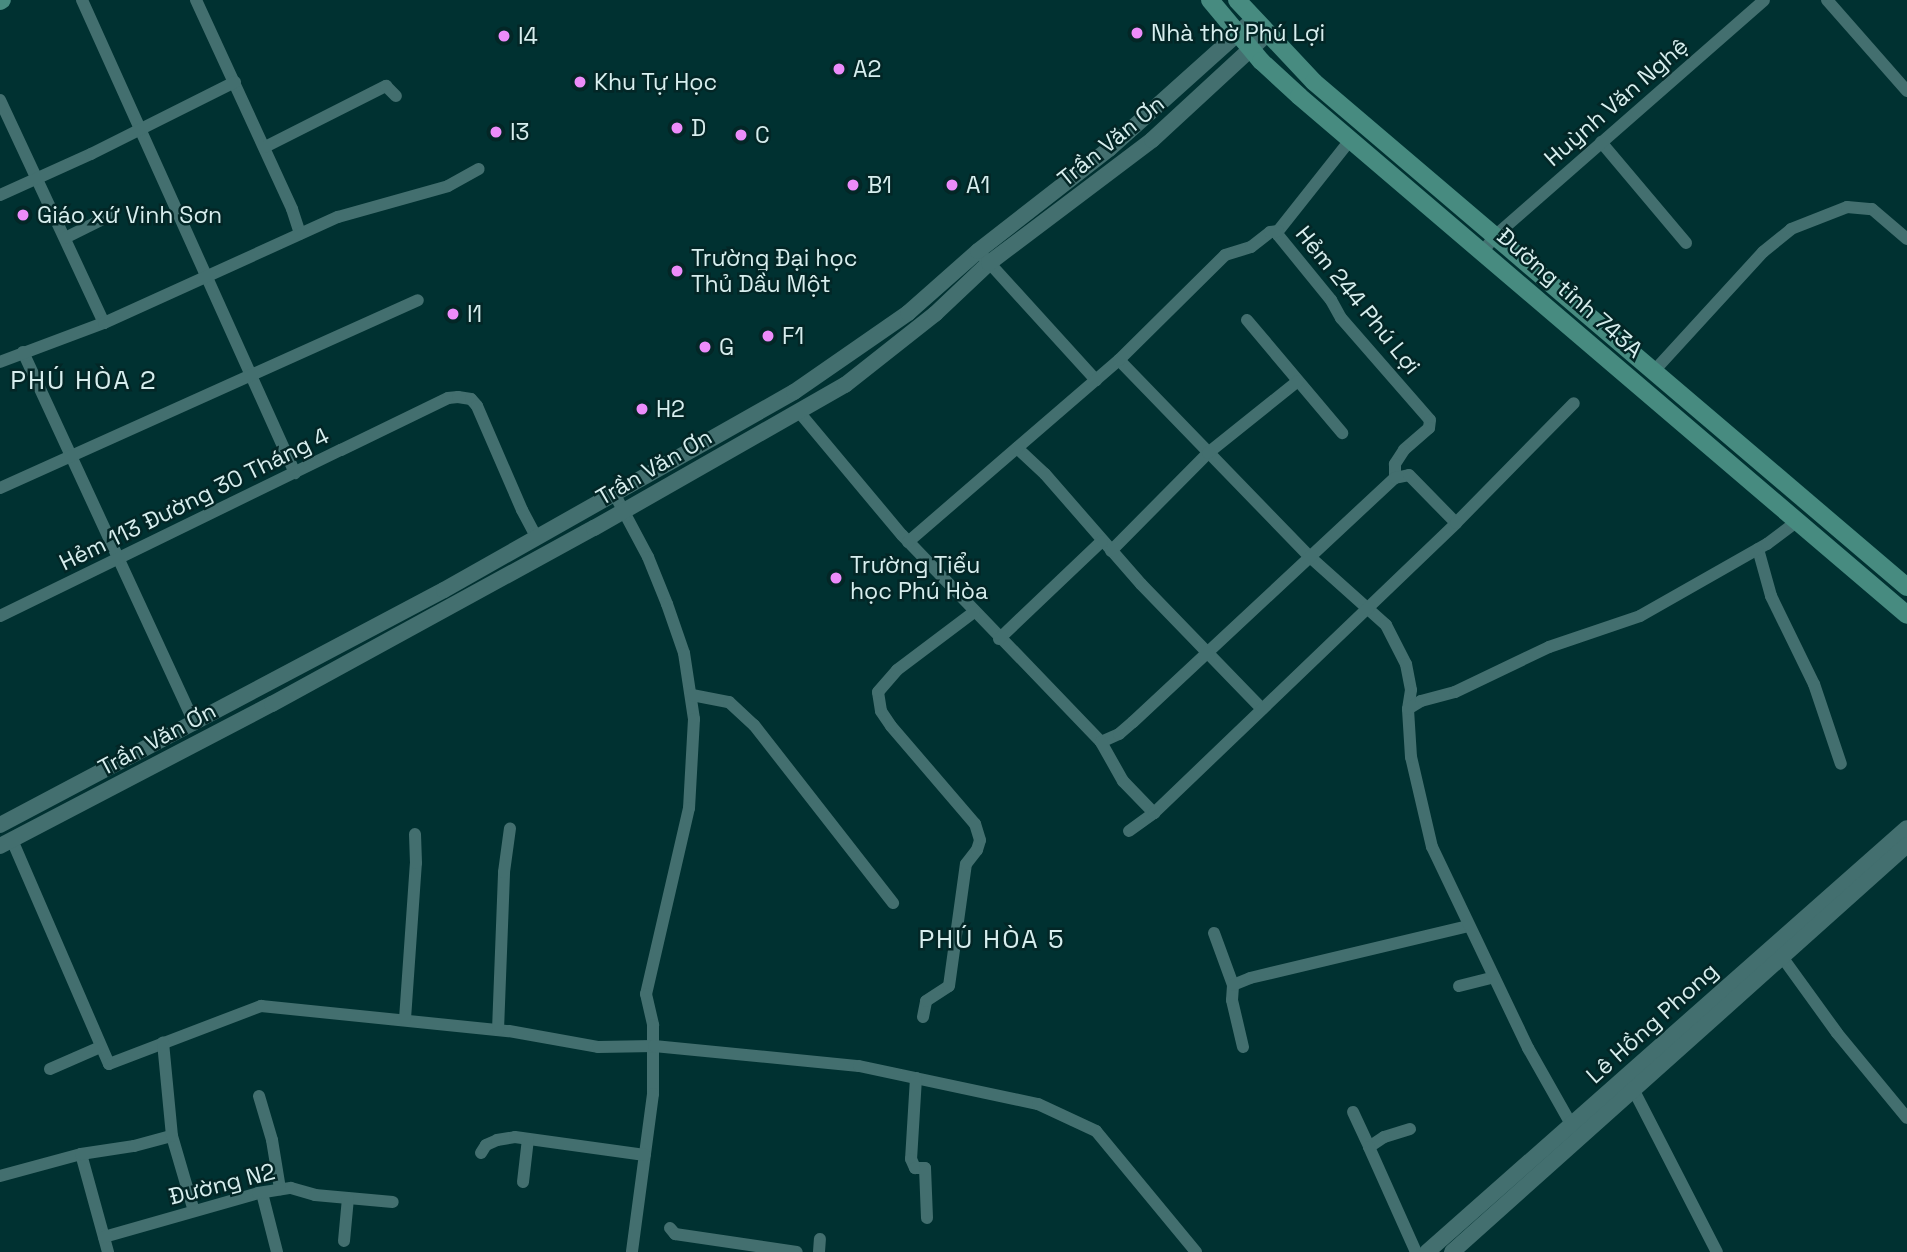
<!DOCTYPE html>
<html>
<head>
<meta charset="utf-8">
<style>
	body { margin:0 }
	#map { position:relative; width:1907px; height:1252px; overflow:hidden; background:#003131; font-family:"Space Grotesk",sans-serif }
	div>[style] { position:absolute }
	.minor>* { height:12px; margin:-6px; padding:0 6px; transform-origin:6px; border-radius:6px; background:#436f6f }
	.tertiary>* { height:16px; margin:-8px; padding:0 8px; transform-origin:8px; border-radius:8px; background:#436f6f }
	.secondary>* { height:18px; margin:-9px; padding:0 9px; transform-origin:9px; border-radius:9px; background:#478b80 }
	.dots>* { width:19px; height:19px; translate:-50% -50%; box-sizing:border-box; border:4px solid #032626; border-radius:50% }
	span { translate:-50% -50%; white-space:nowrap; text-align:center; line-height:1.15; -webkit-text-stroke:5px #032626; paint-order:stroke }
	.poi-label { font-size:23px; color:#d7eeee }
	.left { translate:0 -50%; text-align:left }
	.street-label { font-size:23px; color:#d7eeee }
	.quarter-label { font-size:26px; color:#d7eeee; letter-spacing:2px }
</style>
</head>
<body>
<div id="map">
	<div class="minor">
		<i style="left:82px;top:0;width:519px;rotate:65.76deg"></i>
		<i style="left:196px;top:0;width:230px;rotate:65.3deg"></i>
		<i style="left:292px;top:209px;width:26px;rotate:72deg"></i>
		<i style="left:1827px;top:0;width:121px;rotate:48.7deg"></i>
		<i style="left:0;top:100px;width:246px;rotate:65deg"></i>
		<i style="left:1351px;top:139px;width:117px;rotate:128.4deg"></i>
		<i style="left:1278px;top:231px;width:4px;rotate:90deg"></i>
		<i style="left:1278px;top:235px;width:84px;rotate:50.8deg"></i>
		<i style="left:1331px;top:300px;width:21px;rotate:61deg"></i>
		<i style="left:1341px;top:318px;width:135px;rotate:48.9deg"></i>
		<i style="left:1430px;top:420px;width:8px;rotate:97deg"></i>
		<i style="left:1429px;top:428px;width:33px;rotate:139deg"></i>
		<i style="left:1404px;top:450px;width:17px;rotate:123deg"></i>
		<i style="left:1395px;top:464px;width:14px;rotate:90deg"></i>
		<i style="left:1601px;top:142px;width:132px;rotate:49.9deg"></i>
		<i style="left:265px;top:147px;width:136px;rotate:-26.8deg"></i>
		<i style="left:386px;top:86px;width:14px;rotate:45deg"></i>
		<i style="left:0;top:195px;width:100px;rotate:-24.3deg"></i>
		<i style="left:91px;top:154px;width:161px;rotate:-26.6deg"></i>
		<i style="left:65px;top:238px;width:54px;rotate:-26.6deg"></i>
		<i style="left:1483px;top:251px;width:21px;rotate:-51deg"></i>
		<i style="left:1496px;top:235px;width:356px;rotate:-41.2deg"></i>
		<i style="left:983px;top:256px;width:168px;rotate:47.7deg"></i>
		<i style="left:1247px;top:320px;width:148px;rotate:49.9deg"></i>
		<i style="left:23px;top:352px;width:410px;rotate:65.2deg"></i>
		<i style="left:1119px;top:360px;width:274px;rotate:45.9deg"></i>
		<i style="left:1310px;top:557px;width:102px;rotate:41.8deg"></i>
		<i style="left:1386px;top:625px;width:44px;rotate:62.9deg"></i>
		<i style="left:1406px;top:664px;width:26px;rotate:79deg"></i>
		<i style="left:1411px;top:690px;width:19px;rotate:99deg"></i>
		<i style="left:0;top:362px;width:111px;rotate:-20.6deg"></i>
		<i style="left:104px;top:323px;width:257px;rotate:-24.4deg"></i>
		<i style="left:338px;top:217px;width:114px;rotate:-15.7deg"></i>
		<i style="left:448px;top:186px;width:35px;rotate:-29deg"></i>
		<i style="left:1654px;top:371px;width:161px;rotate:-47.5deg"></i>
		<i style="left:1763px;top:252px;width:36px;rotate:-39deg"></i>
		<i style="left:1791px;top:229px;width:60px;rotate:-21.4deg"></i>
		<i style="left:1847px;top:207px;width:25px;rotate:5deg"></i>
		<i style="left:1872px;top:209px;width:46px;rotate:40.6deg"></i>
		<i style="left:799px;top:412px;width:160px;rotate:50.1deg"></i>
		<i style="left:902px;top:535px;width:287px;rotate:46.1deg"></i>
		<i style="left:1101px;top:742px;width:20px;rotate:-24deg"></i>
		<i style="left:1119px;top:734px;width:18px;rotate:-41deg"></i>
		<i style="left:1133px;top:722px;width:358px;rotate:-43deg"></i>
		<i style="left:1395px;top:478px;width:14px;rotate:-12deg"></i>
		<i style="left:1409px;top:475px;width:67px;rotate:45.6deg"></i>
		<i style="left:1017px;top:448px;width:38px;rotate:43deg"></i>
		<i style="left:1045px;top:474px;width:146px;rotate:48.9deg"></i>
		<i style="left:1141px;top:584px;width:174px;rotate:45.9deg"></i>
		<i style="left:0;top:488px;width:458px;rotate:-24.2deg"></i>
		<i style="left:615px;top:495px;width:70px;rotate:62deg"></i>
		<i style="left:648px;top:557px;width:51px;rotate:68deg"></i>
		<i style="left:667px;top:604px;width:52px;rotate:70.9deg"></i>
		<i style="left:684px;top:653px;width:67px;rotate:81.4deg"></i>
		<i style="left:694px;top:719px;width:89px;rotate:93.2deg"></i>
		<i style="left:689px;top:808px;width:191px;rotate:103deg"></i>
		<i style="left:646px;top:994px;width:32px;rotate:77deg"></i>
		<i style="left:653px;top:1025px;width:69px;rotate:90deg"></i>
		<i style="left:653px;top:1094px;width:159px;rotate:97.6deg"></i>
		<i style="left:908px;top:542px;width:279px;rotate:-40.8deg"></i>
		<i style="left:1119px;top:360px;width:149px;rotate:-44.7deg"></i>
		<i style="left:1225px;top:255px;width:27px;rotate:-17deg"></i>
		<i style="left:1251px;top:247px;width:24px;rotate:-38deg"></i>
		<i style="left:1270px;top:232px;width:8px;rotate:-7deg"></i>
		<i style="left:1758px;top:549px;width:49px;rotate:74.5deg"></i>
		<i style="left:1771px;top:596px;width:98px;rotate:64deg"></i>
		<i style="left:1814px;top:684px;width:84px;rotate:71.4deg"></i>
		<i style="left:1111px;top:551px;width:138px;rotate:-45.3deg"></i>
		<i style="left:1208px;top:453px;width:115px;rotate:-38.7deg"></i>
		<i style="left:0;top:616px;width:379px;rotate:-26deg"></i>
		<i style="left:341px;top:450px;width:119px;rotate:-25.9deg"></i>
		<i style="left:448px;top:398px;width:10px;rotate:-6deg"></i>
		<i style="left:458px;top:397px;width:13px;rotate:9deg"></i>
		<i style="left:471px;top:399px;width:9px;rotate:49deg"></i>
		<i style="left:477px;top:406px;width:113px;rotate:66.6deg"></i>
		<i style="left:522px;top:510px;width:32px;rotate:62deg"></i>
		<i style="left:999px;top:639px;width:142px;rotate:-43.6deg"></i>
		<i style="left:692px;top:695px;width:38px;rotate:11deg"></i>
		<i style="left:729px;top:702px;width:34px;rotate:43deg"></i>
		<i style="left:754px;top:725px;width:226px;rotate:52deg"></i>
		<i style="left:1101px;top:742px;width:45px;rotate:60.6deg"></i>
		<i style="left:1123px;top:781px;width:45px;rotate:45.9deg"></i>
		<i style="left:1129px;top:831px;width:31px;rotate:-36deg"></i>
		<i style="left:1154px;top:813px;width:419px;rotate:-43.8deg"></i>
		<i style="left:1456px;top:523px;width:168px;rotate:-45.5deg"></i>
		<i style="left:12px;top:840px;width:244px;rotate:66.6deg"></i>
		<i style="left:109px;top:1064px;width:163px;rotate:-20.9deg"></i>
		<i style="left:261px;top:1006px;width:249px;rotate:5.8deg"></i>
		<i style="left:509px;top:1031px;width:90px;rotate:10.2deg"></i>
		<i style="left:598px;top:1047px;width:56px;rotate:-1deg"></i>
		<i style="left:654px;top:1046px;width:206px;rotate:5.6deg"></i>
		<i style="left:859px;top:1066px;width:183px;rotate:12deg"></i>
		<i style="left:1038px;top:1104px;width:64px;rotate:25deg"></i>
		<i style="left:1096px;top:1131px;width:157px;rotate:50.4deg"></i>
		<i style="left:1214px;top:933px;width:55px;rotate:69.9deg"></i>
		<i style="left:1777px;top:950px;width:102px;rotate:54.1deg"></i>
		<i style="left:1837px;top:1033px;width:110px;rotate:50.5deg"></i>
		<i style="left:1459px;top:986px;width:36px;rotate:-14deg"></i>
		<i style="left:923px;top:1017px;width:16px;rotate:-79deg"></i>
		<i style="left:926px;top:1001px;width:27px;rotate:-33deg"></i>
		<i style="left:949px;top:986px;width:123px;rotate:-82.1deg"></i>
		<i style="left:966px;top:864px;width:18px;rotate:-52deg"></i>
		<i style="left:977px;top:850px;width:10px;rotate:-73deg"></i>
		<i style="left:980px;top:840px;width:17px;rotate:-107deg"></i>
		<i style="left:975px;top:824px;width:129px;rotate:-130.6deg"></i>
		<i style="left:891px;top:726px;width:18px;rotate:-124deg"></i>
		<i style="left:881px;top:711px;width:19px;rotate:-99deg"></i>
		<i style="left:878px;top:692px;width:29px;rotate:-49deg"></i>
		<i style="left:897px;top:670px;width:96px;rotate:-37deg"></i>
		<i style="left:405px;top:1019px;width:156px;rotate:-86deg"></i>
		<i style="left:416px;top:863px;width:29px;rotate:-92deg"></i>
		<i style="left:498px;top:1030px;width:158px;rotate:-87.8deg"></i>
		<i style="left:504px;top:872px;width:44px;rotate:-82.2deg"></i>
		<i style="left:1243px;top:1047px;width:48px;rotate:-103.2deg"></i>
		<i style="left:1232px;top:1000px;width:15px;rotate:-86deg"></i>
		<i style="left:1233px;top:985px;width:18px;rotate:-22deg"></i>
		<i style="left:1250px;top:978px;width:225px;rotate:-13.4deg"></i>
		<i style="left:50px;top:1069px;width:55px;rotate:-23.7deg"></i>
		<i style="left:916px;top:1078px;width:81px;rotate:93.5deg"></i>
		<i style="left:911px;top:1159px;width:10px;rotate:66deg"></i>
		<i style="left:915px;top:1168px;width:10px"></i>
		<i style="left:925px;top:1168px;width:50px;rotate:87.7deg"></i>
		<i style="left:1630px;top:1083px;width:190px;rotate:62.8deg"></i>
		<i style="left:259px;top:1096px;width:46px;rotate:73.5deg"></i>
		<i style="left:272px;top:1140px;width:50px;rotate:80.7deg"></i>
		<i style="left:1353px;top:1112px;width:38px;rotate:65deg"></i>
		<i style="left:1571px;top:1124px;width:87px;rotate:-119.5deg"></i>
		<i style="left:1528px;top:1048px;width:223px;rotate:-115.5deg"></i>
		<i style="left:1432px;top:847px;width:92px;rotate:-103.1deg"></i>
		<i style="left:1411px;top:757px;width:48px;rotate:-93.6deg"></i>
		<i style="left:1408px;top:709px;width:15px;rotate:-32deg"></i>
		<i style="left:1421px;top:701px;width:35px;rotate:-15deg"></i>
		<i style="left:1455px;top:692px;width:104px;rotate:-25.6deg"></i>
		<i style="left:1549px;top:647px;width:96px;rotate:-18.8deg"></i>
		<i style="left:1640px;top:616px;width:146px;rotate:-29.6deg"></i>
		<i style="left:1767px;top:544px;width:38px;rotate:-37deg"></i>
		<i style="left:1410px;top:1129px;width:27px;rotate:163deg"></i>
		<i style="left:1384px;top:1137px;width:18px;rotate:146deg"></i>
		<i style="left:1369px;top:1147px;width:115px;rotate:65.9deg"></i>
		<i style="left:172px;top:1136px;width:78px;rotate:73.7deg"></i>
		<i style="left:481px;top:1153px;width:9px;rotate:-58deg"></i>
		<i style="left:486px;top:1145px;width:12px;rotate:-24deg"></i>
		<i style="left:497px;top:1140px;width:18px;rotate:-9deg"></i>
		<i style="left:515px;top:1137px;width:131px;rotate:7.9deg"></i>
		<i style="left:81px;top:1154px;width:102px;rotate:74.6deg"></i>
		<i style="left:0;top:1176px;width:84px;rotate:-15.2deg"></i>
		<i style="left:81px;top:1154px;width:54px;rotate:-8.6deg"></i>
		<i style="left:134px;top:1146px;width:39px;rotate:-15deg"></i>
		<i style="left:172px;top:1136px;width:94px;rotate:-95.5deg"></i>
		<i style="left:523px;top:1182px;width:43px;rotate:-83.4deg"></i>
		<i style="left:262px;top:1193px;width:61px;rotate:75.7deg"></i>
		<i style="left:670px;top:1228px;width:8px;rotate:50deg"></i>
		<i style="left:675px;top:1234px;width:123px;rotate:8.4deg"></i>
		<i style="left:104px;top:1237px;width:160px;rotate:-15.9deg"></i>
		<i style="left:258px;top:1193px;width:33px;rotate:-9deg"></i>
		<i style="left:291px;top:1188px;width:25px;rotate:16deg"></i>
		<i style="left:315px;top:1195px;width:78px;rotate:5.1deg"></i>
		<i style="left:344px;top:1241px;width:43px;rotate:-84.7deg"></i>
		<i style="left:819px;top:1252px;width:13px;rotate:-86deg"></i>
	</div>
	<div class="tertiary">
		<i style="left:0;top:825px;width:502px;rotate:-27.89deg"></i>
		<i style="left:444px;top:590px;width:402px;rotate:-29.5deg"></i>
		<i style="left:794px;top:392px;width:139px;rotate:-34.7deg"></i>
		<i style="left:908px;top:313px;width:94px;rotate:-41.5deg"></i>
		<i style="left:978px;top:251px;width:166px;rotate:-37.9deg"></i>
		<i style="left:1109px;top:149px;width:193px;rotate:-41.9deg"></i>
		<i style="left:0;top:846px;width:307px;rotate:-27.6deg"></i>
		<i style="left:272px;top:704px;width:367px;rotate:-28.7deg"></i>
		<i style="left:594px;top:528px;width:289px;rotate:-29.7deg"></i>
		<i style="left:845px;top:385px;width:115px;rotate:-38.3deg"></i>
		<i style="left:935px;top:314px;width:74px;rotate:-43.4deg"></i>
		<i style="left:989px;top:263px;width:204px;rotate:-37deg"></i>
		<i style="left:1152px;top:140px;width:156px;rotate:-42.7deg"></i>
		<i style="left:1427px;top:1252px;width:640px;rotate:-41.46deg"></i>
		<i style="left:1452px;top:1252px;width:610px;rotate:-41.81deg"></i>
	</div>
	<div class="secondary">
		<i style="left:1210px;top:0;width:80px;rotate:50.1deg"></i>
		<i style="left:1261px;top:61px;width:52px;rotate:42.6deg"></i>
		<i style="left:1299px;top:96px;width:799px;rotate:40.48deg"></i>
		<i style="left:1237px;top:0;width:112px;rotate:46.8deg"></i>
		<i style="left:1314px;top:82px;width:779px;rotate:40.42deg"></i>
		<i style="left:0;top:1px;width:2px;rotate:-27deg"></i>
	</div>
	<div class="dots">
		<i style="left:1137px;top:33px;background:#ed8cfa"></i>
		<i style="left:504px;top:36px;background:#ed8cfa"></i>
		<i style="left:839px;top:69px;background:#ed8cfa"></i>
		<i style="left:580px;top:82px;background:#ed8cfa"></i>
		<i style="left:677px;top:128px;background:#ed8cfa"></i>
		<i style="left:496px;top:132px;background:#ed8cfa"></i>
		<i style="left:741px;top:135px;background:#ed8cfa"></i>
		<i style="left:853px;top:185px;background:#ed8cfa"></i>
		<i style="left:952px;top:185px;background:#ed8cfa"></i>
		<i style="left:23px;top:215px;background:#ed8cfa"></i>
		<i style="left:677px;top:271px;background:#ed8cfa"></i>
		<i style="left:453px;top:314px;background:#ed8cfa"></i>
		<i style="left:768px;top:336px;background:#ed8cfa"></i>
		<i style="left:705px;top:347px;background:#ed8cfa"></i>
		<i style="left:642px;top:409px;background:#ed8cfa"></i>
		<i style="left:836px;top:578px;background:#ed8cfa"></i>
	</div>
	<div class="poi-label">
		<span class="left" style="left:1151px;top:33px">Nhà thờ Phú Lợi</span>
		<span class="left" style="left:518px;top:36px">I4</span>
		<span class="left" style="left:853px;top:69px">A2</span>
		<span class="left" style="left:594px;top:82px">Khu Tự Học</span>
		<span class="left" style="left:691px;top:128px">D</span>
		<span class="left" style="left:510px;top:132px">I3</span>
		<span class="left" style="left:755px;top:135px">C</span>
		<span class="left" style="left:867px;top:185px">B1</span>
		<span class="left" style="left:966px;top:185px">A1</span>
		<span class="left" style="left:37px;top:215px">Giáo xứ Vinh Sơn</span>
		<span class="left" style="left:691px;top:271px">Trường Đại học<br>Thủ Dầu Một</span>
		<span class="left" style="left:467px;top:314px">I1</span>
		<span class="left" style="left:782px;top:336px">F1</span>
		<span class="left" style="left:719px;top:347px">G</span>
		<span class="left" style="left:656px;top:409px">H2</span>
		<span class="left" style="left:850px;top:578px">Trường Tiểu<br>học Phú Hòa</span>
	</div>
	<div class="street-label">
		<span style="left:1616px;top:102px;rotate:-41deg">Huỳnh Văn Nghệ</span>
		<span style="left:1111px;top:141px;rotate:-39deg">Trần Văn Ơn</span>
		<span style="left:1570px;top:293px;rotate:41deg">Đường tỉnh 743A</span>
		<span style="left:1358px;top:300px;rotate:51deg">Hẻm 244 Phú Lợi</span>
		<span style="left:654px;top:467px;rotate:-30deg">Trần Văn Ơn</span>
		<span style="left:194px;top:499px;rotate:-26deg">Hẻm 113 Đường 30 Tháng 4</span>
		<span style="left:157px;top:739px;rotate:-28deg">Trần Văn Ơn</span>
		<span style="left:1652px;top:1023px;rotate:-42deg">Lê Hồng Phong</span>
		<span style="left:222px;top:1184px;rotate:-14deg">Đường N2</span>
	</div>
	<div class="quarter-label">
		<span style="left:84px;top:381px">PHÚ HÒA 2</span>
		<span style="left:992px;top:940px">PHÚ HÒA 5</span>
	</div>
</div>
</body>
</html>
